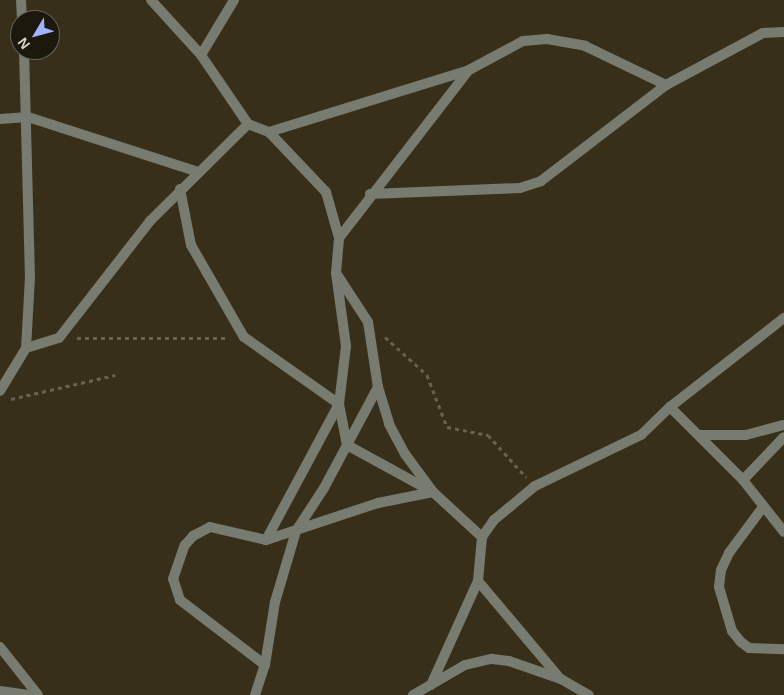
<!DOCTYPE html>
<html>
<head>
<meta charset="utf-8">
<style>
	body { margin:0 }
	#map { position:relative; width:784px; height:695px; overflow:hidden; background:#382f1a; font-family:Arial,sans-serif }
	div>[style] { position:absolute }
	.path>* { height:3px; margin-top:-1.5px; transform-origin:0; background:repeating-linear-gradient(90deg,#69614f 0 4px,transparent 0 8px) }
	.minor>* { height:10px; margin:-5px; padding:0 5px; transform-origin:5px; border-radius:5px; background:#777b70 }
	span { translate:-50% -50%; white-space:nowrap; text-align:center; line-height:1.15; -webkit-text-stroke:4px #1c180e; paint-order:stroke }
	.north { position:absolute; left:10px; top:10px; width:50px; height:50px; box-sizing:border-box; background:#1c180e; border:1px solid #676358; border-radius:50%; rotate:233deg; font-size:14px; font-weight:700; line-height:20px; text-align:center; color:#d8d3c6 }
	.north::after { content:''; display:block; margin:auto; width:18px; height:22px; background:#a2b2fd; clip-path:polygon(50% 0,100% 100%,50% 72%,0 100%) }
</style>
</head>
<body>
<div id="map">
	<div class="path">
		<i style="left:385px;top:337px;width:57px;rotate:42.1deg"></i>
		<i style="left:427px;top:375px;width:56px;rotate:69deg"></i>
		<i style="left:447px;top:427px;width:42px;rotate:11deg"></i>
		<i style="left:488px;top:435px;width:57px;rotate:47.9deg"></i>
		<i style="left:77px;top:338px;width:151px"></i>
		<i style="left:11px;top:399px;width:107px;rotate:-13deg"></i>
	</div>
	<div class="minor">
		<i style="left:21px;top:0;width:20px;rotate:87deg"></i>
		<i style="left:151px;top:0;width:74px;rotate:47.7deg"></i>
		<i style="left:201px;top:55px;width:83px;rotate:55.7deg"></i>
		<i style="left:248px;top:124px;width:22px;rotate:21deg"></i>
		<i style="left:269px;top:132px;width:83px;rotate:46.5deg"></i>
		<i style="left:326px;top:192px;width:48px;rotate:74.2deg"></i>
		<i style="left:24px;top:50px;width:227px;rotate:88.5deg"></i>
		<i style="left:30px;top:277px;width:71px;rotate:93.2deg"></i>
		<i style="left:201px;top:55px;width:64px;rotate:-59deg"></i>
		<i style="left:0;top:119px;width:28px;rotate:-4deg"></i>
		<i style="left:28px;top:117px;width:179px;rotate:17.9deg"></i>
		<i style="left:269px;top:132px;width:209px;rotate:-17.2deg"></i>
		<i style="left:469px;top:70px;width:61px;rotate:-28.2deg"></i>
		<i style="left:523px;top:41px;width:24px;rotate:-5deg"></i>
		<i style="left:547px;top:39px;width:39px;rotate:10deg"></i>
		<i style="left:585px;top:46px;width:90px;rotate:25.7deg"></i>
		<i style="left:180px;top:189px;width:57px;rotate:78.9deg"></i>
		<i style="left:191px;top:245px;width:106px;rotate:60.1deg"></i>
		<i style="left:244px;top:337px;width:116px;rotate:35.2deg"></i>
		<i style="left:339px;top:404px;width:42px;rotate:79deg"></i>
		<i style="left:347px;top:445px;width:98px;rotate:28.7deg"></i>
		<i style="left:370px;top:194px;width:150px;rotate:-2.3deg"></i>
		<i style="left:520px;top:188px;width:22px;rotate:-18deg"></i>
		<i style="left:541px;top:181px;width:158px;rotate:-37.5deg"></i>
		<i style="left:666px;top:85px;width:110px;rotate:-28.2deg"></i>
		<i style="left:763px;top:33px;width:21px;rotate:-3deg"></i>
		<i style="left:338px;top:276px;width:55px;rotate:56.9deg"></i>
		<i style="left:368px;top:322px;width:66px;rotate:81.3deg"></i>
		<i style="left:378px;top:387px;width:39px;rotate:73deg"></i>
		<i style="left:389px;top:424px;width:34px;rotate:62deg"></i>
		<i style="left:405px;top:454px;width:47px;rotate:53.6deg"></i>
		<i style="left:433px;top:492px;width:67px;rotate:42.6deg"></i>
		<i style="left:0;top:391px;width:50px;rotate:-58.8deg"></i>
		<i style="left:26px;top:348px;width:34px;rotate:-17deg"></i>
		<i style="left:59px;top:338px;width:148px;rotate:-52.1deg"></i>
		<i style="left:150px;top:221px;width:138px;rotate:-44.7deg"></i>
		<i style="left:670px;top:407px;width:103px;rotate:45deg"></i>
		<i style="left:743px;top:480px;width:66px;rotate:51.7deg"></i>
		<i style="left:700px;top:435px;width:46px"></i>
		<i style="left:746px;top:435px;width:39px;rotate:-15deg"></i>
		<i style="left:743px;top:480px;width:59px;rotate:-46.4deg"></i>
		<i style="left:763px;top:507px;width:57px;rotate:126.5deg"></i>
		<i style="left:729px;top:553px;width:19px;rotate:115deg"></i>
		<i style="left:721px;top:570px;width:17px;rotate:97deg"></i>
		<i style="left:719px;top:587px;width:46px;rotate:73.5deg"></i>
		<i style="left:732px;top:631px;width:14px;rotate:51deg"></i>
		<i style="left:741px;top:642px;width:10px;rotate:37deg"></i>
		<i style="left:749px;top:648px;width:35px;rotate:2deg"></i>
		<i style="left:266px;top:540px;width:154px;rotate:-61.8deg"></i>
		<i style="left:339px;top:404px;width:58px;rotate:-83.1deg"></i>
		<i style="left:346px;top:346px;width:74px;rotate:-97.8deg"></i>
		<i style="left:336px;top:273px;width:35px;rotate:-85deg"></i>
		<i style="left:339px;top:238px;width:212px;rotate:-52.3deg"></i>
		<i style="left:478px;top:581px;width:124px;rotate:49.9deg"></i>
		<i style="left:0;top:647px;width:61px;rotate:51.6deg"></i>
		<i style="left:265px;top:665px;width:107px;rotate:-142.6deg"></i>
		<i style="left:180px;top:600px;width:22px;rotate:-108deg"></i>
		<i style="left:173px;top:579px;width:36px;rotate:-71deg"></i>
		<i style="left:185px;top:545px;width:12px;rotate:-48deg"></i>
		<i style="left:193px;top:536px;width:19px;rotate:-28deg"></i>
		<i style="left:210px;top:527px;width:57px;rotate:13.1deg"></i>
		<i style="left:266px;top:540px;width:118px;rotate:-18.3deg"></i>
		<i style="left:378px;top:503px;width:56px;rotate:-11.3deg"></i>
		<i style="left:431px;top:685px;width:114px;rotate:-65.7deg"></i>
		<i style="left:478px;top:581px;width:44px;rotate:-84.8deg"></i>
		<i style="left:482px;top:537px;width:21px;rotate:-55deg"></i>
		<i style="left:494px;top:520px;width:53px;rotate:-39.7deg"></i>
		<i style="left:535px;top:486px;width:118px;rotate:-25.7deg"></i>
		<i style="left:641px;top:435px;width:40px;rotate:-44deg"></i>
		<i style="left:670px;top:407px;width:145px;rotate:-38deg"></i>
		<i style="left:0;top:691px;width:29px;rotate:8deg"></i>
		<i style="left:255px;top:695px;width:32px;rotate:-72deg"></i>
		<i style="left:265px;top:665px;width:64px;rotate:-81deg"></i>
		<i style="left:275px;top:602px;width:74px;rotate:-73.5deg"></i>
		<i style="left:296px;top:531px;width:51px;rotate:-56.9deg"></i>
		<i style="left:324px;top:488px;width:115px;rotate:-61.9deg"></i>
		<i style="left:413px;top:695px;width:60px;rotate:-30deg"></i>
		<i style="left:465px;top:665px;width:28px;rotate:-13deg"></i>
		<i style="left:492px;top:659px;width:17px;rotate:7deg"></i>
		<i style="left:509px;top:661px;width:55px;rotate:19.1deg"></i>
		<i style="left:561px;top:679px;width:32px;rotate:30deg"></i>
	</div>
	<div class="north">N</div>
</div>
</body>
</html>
